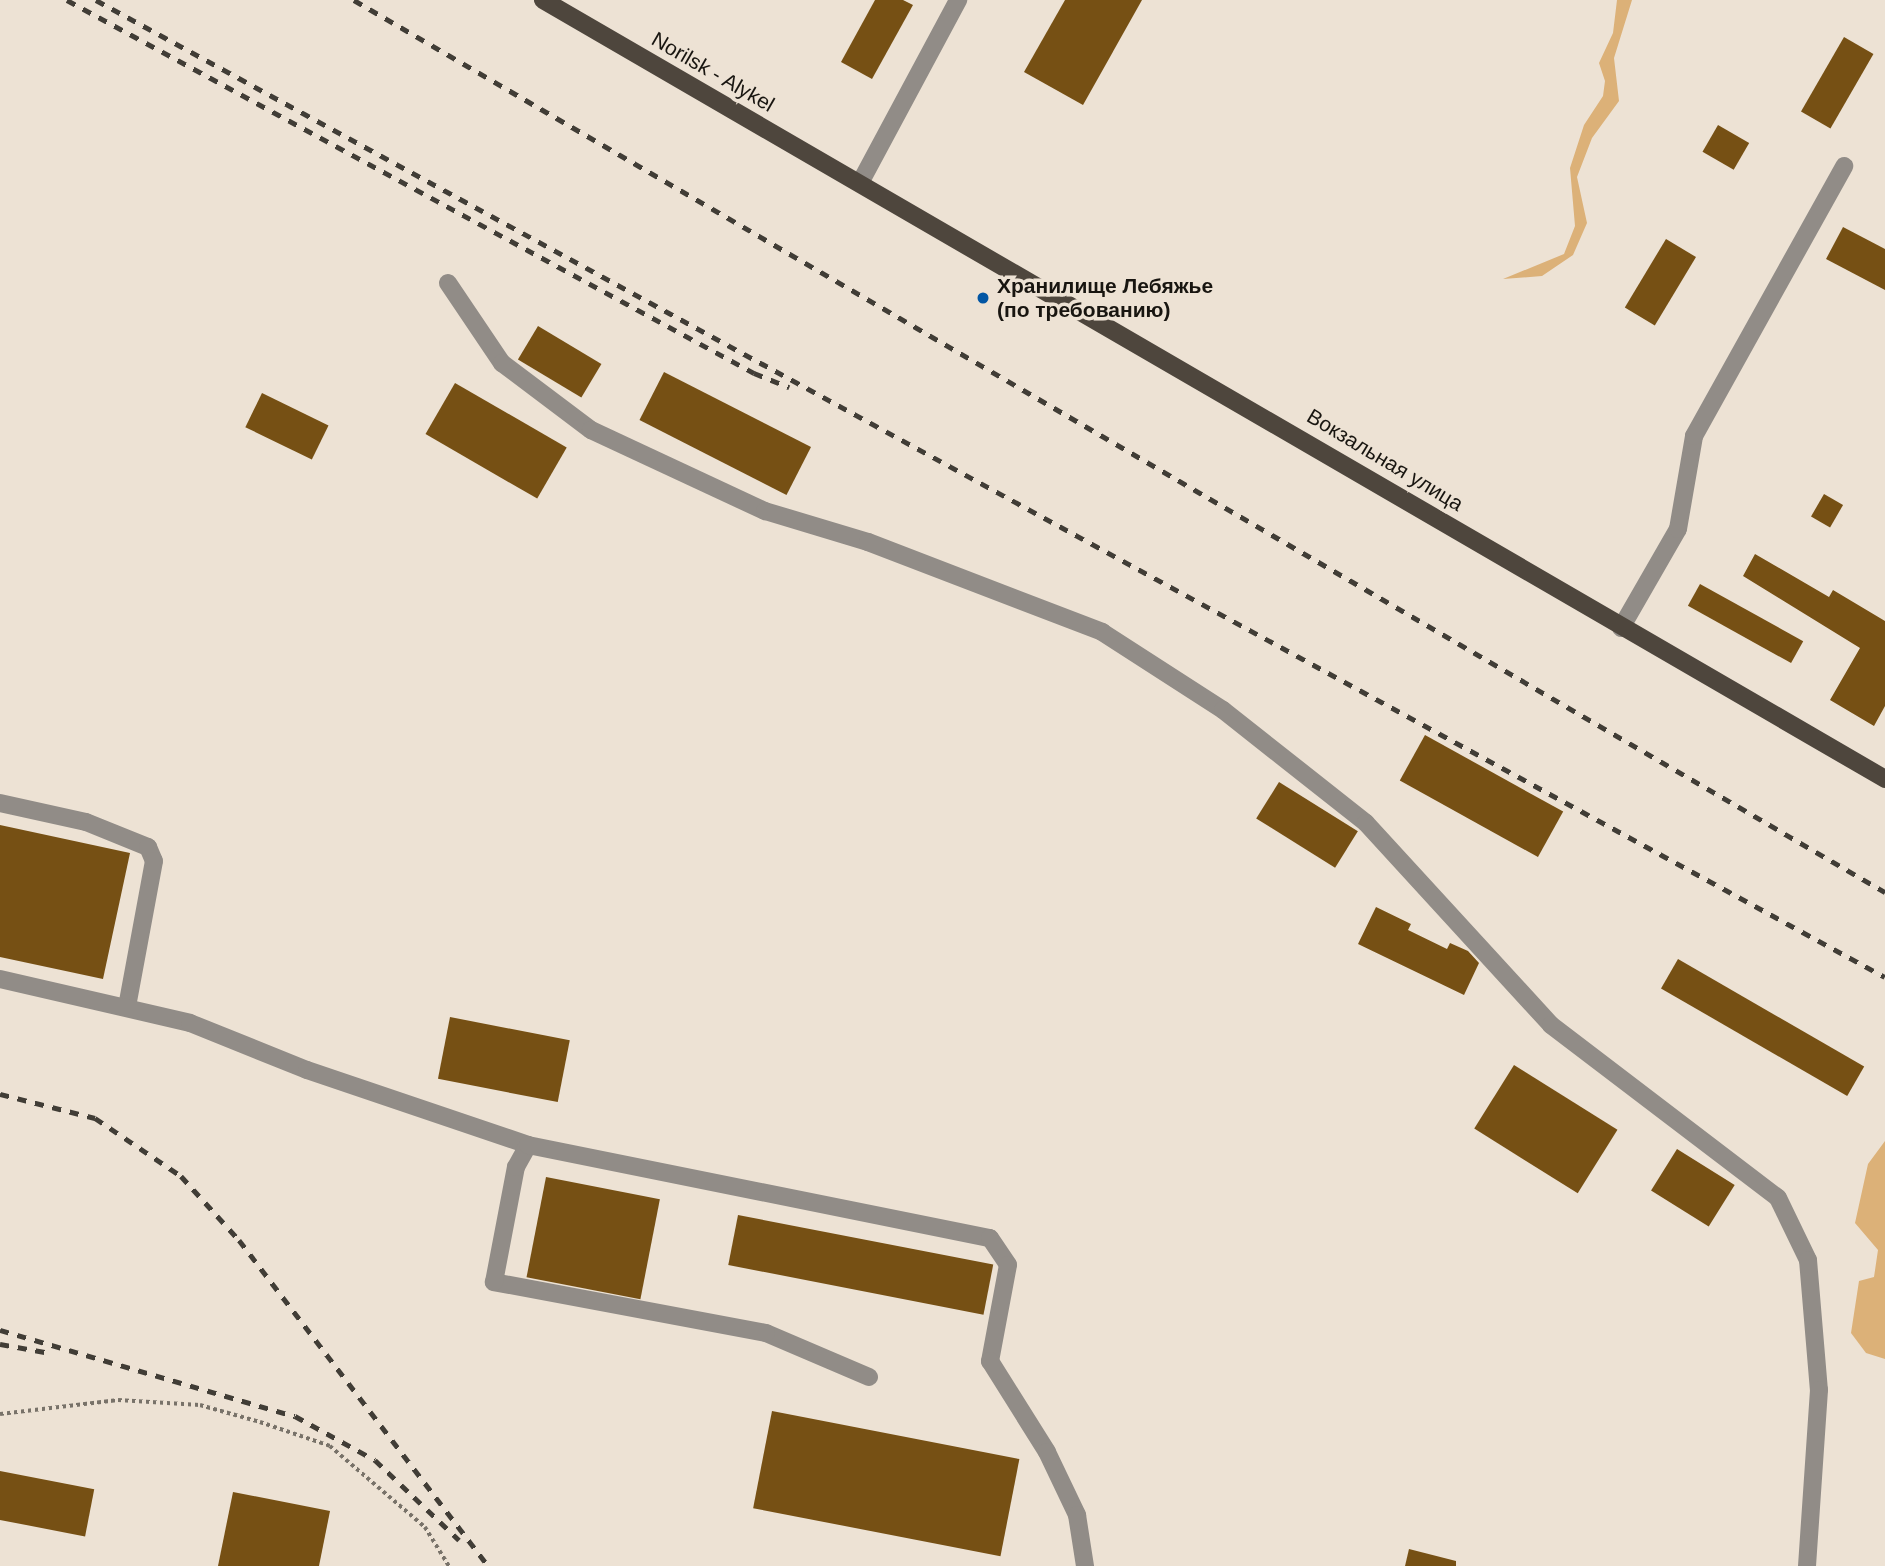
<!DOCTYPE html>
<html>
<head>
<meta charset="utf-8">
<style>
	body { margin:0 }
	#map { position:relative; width:1885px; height:1566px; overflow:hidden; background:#ede2d4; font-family:Helvetica,sans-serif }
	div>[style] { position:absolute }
	.water>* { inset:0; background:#dcb178 }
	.building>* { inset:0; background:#765014; transform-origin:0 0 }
	.path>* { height:3.5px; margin-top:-1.75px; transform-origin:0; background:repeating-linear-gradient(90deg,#787269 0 3.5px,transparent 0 7px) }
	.minor>* { height:18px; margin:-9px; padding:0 9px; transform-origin:9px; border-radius:9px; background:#918c87 }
	.major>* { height:18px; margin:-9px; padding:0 9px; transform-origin:9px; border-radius:9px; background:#4e463d }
	.rail>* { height:5px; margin-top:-2.5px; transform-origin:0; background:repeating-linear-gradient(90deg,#413d36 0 9px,transparent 0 18px) }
	.dots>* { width:19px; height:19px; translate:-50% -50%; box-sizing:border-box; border:4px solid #ede2d4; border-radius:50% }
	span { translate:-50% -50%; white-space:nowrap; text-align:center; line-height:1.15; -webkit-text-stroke:7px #ede2d4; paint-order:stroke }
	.street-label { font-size:21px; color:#181510 }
	.poi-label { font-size:21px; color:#181510; font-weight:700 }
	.left { translate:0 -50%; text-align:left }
</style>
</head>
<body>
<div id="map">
	<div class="water">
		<i style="clip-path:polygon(1617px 0,1632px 0,1614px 58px,1619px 101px,1592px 138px,1577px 177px,1587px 223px,1573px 255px,1542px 276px,1503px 279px,1564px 254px,1575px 226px,1570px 168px,1584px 125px,1603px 96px,1605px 81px,1599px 63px,1613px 33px)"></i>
		<i style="clip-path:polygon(1885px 1141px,1885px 1359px,1866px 1353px,1851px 1333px,1859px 1281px,1874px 1277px,1878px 1250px,1855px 1223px,1868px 1164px)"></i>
	</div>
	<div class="building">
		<i style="clip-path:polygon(875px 0,903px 0,913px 5px,872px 79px,841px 62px)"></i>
		<i style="clip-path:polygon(1065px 0,1142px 0,1083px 105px,1024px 72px)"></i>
		<i style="left:1844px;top:37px;width:34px;height:86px;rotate:30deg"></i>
		<i style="left:1718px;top:125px;width:36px;height:31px;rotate:30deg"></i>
		<i style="clip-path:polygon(1843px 227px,1885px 249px,1885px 290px,1826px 259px)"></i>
		<i style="left:1666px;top:239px;width:35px;height:80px;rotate:31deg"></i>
		<i style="left:538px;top:326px;width:74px;height:39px;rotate:31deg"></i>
		<i style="left:664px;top:372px;width:165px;height:54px;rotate:27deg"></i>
		<i style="left:455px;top:383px;width:129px;height:59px;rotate:30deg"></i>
		<i style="left:262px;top:393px;width:74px;height:38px;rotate:26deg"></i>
		<i style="left:1824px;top:494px;width:22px;height:26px;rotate:30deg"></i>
		<i style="clip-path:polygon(1755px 554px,1829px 597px,1833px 590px,1885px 621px,1885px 706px,1874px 726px,1830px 700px,1860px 648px,1743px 576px)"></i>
		<i style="left:1700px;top:584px;width:118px;height:25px;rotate:29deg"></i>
		<i style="left:1425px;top:735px;width:158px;height:52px;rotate:29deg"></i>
		<i style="left:1279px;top:782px;width:93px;height:43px;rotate:32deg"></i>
		<i style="clip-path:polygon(0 825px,130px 853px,103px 979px,0 957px)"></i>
		<i style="clip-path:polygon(1376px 907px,1411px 924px,1408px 930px,1447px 949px,1450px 943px,1468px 951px,1479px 963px,1464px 995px,1358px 944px)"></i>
		<i style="left:1678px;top:959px;width:215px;height:34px;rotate:30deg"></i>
		<i style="left:450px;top:1017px;width:122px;height:63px;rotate:11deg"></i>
		<i style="left:1514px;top:1065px;width:122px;height:75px;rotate:32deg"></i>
		<i style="left:1677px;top:1149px;width:68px;height:49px;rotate:32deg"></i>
		<i style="left:546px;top:1177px;width:116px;height:102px;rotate:11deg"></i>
		<i style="left:738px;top:1215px;width:260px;height:51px;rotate:11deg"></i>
		<i style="left:772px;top:1411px;width:252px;height:99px;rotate:11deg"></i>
		<i style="left:0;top:1471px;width:96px;height:48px;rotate:11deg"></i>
		<i style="clip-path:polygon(233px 1492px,330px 1511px,319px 1566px,218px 1566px)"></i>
		<i style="clip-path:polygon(1409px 1549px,1456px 1561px,1456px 1566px,1405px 1566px)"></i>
	</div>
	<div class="path">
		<i style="left:0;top:1414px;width:119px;rotate:-6.8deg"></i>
		<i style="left:118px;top:1400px;width:82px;rotate:3.5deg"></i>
		<i style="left:200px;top:1405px;width:62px;rotate:15.8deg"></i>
		<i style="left:260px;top:1422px;width:74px;rotate:18.9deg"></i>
		<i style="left:330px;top:1446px;width:125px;rotate:40.5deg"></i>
		<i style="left:425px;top:1527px;width:46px;rotate:58.4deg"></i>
	</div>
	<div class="minor">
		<i style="left:860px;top:183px;width:208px;rotate:-61.8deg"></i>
		<i style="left:448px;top:283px;width:97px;rotate:56deg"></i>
		<i style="left:502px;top:363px;width:111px;rotate:37deg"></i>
		<i style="left:591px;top:430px;width:192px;rotate:25deg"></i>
		<i style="left:765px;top:511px;width:108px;rotate:16.8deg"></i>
		<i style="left:868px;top:542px;width:251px;rotate:21deg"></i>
		<i style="left:1102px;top:632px;width:144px;rotate:32.8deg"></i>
		<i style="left:1223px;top:710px;width:182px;rotate:38.3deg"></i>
		<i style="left:1366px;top:823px;width:274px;rotate:47.5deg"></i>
		<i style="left:1551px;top:1025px;width:285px;rotate:37.3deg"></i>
		<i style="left:1778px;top:1198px;width:69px;rotate:64.2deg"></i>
		<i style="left:1808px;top:1260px;width:130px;rotate:85.2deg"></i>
		<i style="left:1819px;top:1390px;width:176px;rotate:93.9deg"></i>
		<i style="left:1621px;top:628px;width:114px;rotate:-60.1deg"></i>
		<i style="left:1678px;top:529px;width:94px;rotate:-80.2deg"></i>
		<i style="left:1694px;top:436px;width:309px;rotate:-60.9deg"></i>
		<i style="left:0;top:803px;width:88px;rotate:12.5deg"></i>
		<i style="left:86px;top:822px;width:67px;rotate:22deg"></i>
		<i style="left:148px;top:847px;width:15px;rotate:67deg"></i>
		<i style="left:154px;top:861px;width:148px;rotate:100.5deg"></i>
		<i style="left:0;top:979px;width:195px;rotate:13deg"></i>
		<i style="left:190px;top:1023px;width:126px;rotate:21.9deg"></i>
		<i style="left:307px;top:1070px;width:233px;rotate:18.7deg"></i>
		<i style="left:869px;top:1377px;width:112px;rotate:-156.9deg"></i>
		<i style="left:766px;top:1333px;width:277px;rotate:-169.4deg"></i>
		<i style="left:494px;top:1282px;width:117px;rotate:-79.2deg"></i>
		<i style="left:516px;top:1167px;width:25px;rotate:-61deg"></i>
		<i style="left:528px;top:1145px;width:471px;rotate:11.4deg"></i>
		<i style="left:990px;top:1238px;width:32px;rotate:56deg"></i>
		<i style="left:1008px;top:1265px;width:98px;rotate:100.6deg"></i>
		<i style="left:990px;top:1361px;width:107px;rotate:57.9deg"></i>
		<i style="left:1047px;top:1452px;width:70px;rotate:64.5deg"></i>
		<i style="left:1077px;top:1515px;width:52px;rotate:81.1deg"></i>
	</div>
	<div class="major">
		<i style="left:543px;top:0;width:1552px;rotate:30.13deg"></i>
	</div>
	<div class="rail">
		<i style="left:67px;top:0;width:782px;rotate:28.5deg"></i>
		<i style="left:754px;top:373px;width:38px;rotate:22deg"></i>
		<i style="left:96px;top:0;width:2038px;rotate:28.64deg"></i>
		<i style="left:354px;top:0;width:1772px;rotate:30.23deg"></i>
		<i style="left:0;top:1094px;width:98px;rotate:14.2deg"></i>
		<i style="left:95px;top:1118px;width:104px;rotate:34deg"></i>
		<i style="left:181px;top:1176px;width:86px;rotate:47.8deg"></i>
		<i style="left:239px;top:1240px;width:410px;rotate:52.6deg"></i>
		<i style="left:0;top:1330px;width:307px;rotate:16.3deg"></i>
		<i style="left:295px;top:1416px;width:91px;rotate:28.8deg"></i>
		<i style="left:375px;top:1460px;width:116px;rotate:43.6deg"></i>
		<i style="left:0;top:1344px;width:51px;rotate:10.2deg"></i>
	</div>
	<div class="dots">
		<i style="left:983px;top:298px;background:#0256a4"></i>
	</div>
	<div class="street-label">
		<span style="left:713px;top:72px;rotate:30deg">Norilsk - Alykel</span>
		<span style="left:1385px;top:460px;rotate:31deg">Вокзальная улица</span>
	</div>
	<div class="poi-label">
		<span class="left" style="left:997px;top:298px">Хранилище Лебяжье<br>(по требованию)</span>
	</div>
</div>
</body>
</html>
